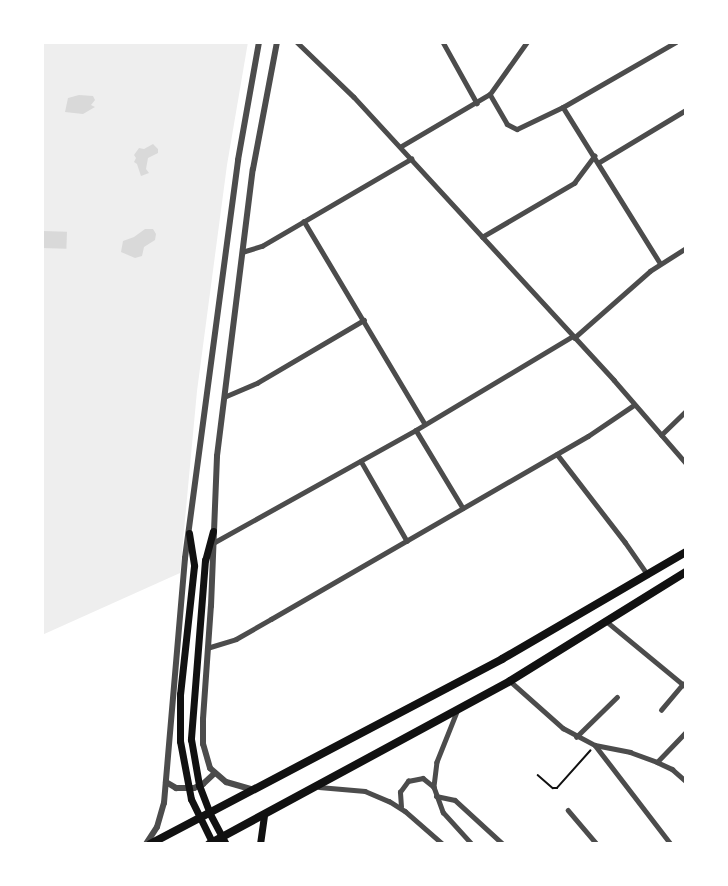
<!DOCTYPE html>
<html>
<head>
<meta charset="utf-8">
<style>
	body { margin:0 }
	#map { position:relative; width:728px; height:886px; overflow:hidden; background:#fff; font-family:Montserrat,sans-serif }
	div>[style] { position:absolute }
	.green>* { inset:0; background:#eee }
	.water>* { inset:0; background:#d9d9d9; transform-origin:0 0 }
	.path>* { height:1.5px; margin:-0.75px; padding:0 0.75px; transform-origin:0.75px; border-radius:0.75px; background:#111 }
	.minor>* { height:4.5px; margin:-2.25px; padding:0 2.25px; transform-origin:2.25px; border-radius:2.25px; background:#4c4c4c }
	.tertiary>* { height:6px; margin:-3px; padding:0 3px; transform-origin:3px; border-radius:3px; background:#4c4c4c }
	.secondary>* { height:7px; margin:-3.5px; padding:0 3.5px; transform-origin:3.5px; border-radius:3.5px; background:#111 }
	.primary>* { height:8px; margin:-4px; padding:0 4px; transform-origin:4px; border-radius:4px; background:#111 }
	span { translate:-50% -50%; white-space:nowrap; text-align:center; line-height:1.15; -webkit-text-stroke:6px #fff; paint-order:stroke }
	.frame { position:absolute; inset:0; border:44px solid #fff; pointer-events:none }
</style>
</head>
<body>
<div id="map">
	<div class="green">
		<i style="clip-path:polygon(42px 42px,248px 42px,227px 165px,197px 391px,180px 573px,42px 635px)"></i>
	</div>
	<div class="water">
		<i style="clip-path:polygon(79px 95px,93px 96px,95px 100px,91px 105px,95px 107px,83px 114px,65px 112px,68px 98px)"></i>
		<i style="clip-path:polygon(153px 144px,158px 149px,158px 153px,148px 158px,146px 169px,149px 173px,141px 176px,137px 164px,134px 162px,136px 158px,134px 155px,139px 148px,144px 149px)"></i>
		<i style="clip-path:polygon(145px 229px,153px 229px,156px 234px,155px 240px,144px 247px,142px 256px,135px 258px,121px 252px,123px 241px,134px 237px)"></i>
		<i style="left:42px;top:231px;width:25px;height:17px;rotate:2deg"></i>
	</div>
	<div class="path">
		<i style="left:538px;top:775px;width:20px;rotate:41deg"></i>
		<i style="left:553px;top:788px;width:4px"></i>
		<i style="left:557px;top:788px;width:50px;rotate:-48.3deg"></i>
	</div>
	<div class="minor">
		<i style="left:297px;top:42px;width:79px;rotate:44deg"></i>
		<i style="left:354px;top:97px;width:384px;rotate:47.4deg"></i>
		<i style="left:614px;top:380px;width:110px;rotate:49.1deg"></i>
		<i style="left:443px;top:42px;width:70px;rotate:60.9deg"></i>
		<i style="left:490px;top:94px;width:34px;rotate:60deg"></i>
		<i style="left:507px;top:124px;width:11px;rotate:27deg"></i>
		<i style="left:517px;top:129px;width:51px;rotate:-25.6deg"></i>
		<i style="left:563px;top:107px;width:130px;rotate:-29.9deg"></i>
		<i style="left:563px;top:107px;width:184px;rotate:58.1deg"></i>
		<i style="left:400px;top:147px;width:104px;rotate:-30.5deg"></i>
		<i style="left:490px;top:94px;width:64px;rotate:-54.6deg"></i>
		<i style="left:598px;top:163px;width:103px;rotate:-31.1deg"></i>
		<i style="left:304px;top:221px;width:236px;rotate:59.2deg"></i>
		<i style="left:482px;top:237px;width:107px;rotate:-30.4deg"></i>
		<i style="left:574px;top:183px;width:34px;rotate:-53deg"></i>
		<i style="left:242px;top:252px;width:21px;rotate:-17deg"></i>
		<i style="left:262px;top:246px;width:173px;rotate:-30.3deg"></i>
		<i style="left:574px;top:338px;width:101px;rotate:-41.4deg"></i>
		<i style="left:650px;top:271px;width:43px;rotate:-32.6deg"></i>
		<i style="left:224px;top:397px;width:36px;rotate:-23deg"></i>
		<i style="left:257px;top:383px;width:124px;rotate:-30.5deg"></i>
		<i style="left:416px;top:430px;width:91px;rotate:58.9deg"></i>
		<i style="left:661px;top:435px;width:35px;rotate:-44deg"></i>
		<i style="left:557px;top:454px;width:111px;rotate:52.3deg"></i>
		<i style="left:625px;top:542px;width:40px;rotate:55.1deg"></i>
		<i style="left:361px;top:461px;width:92px;rotate:60.1deg"></i>
		<i style="left:213px;top:543px;width:232px;rotate:-29.1deg"></i>
		<i style="left:416px;top:430px;width:183px;rotate:-30.9deg"></i>
		<i style="left:606px;top:621px;width:104px;rotate:39.5deg"></i>
		<i style="left:207px;top:648px;width:30px;rotate:-17deg"></i>
		<i style="left:236px;top:639px;width:40px;rotate:-29.7deg"></i>
		<i style="left:271px;top:619px;width:366px;rotate:-30deg"></i>
		<i style="left:588px;top:436px;width:55px;rotate:-34deg"></i>
		<i style="left:510px;top:681px;width:71px;rotate:41.6deg"></i>
		<i style="left:563px;top:728px;width:36px;rotate:28deg"></i>
		<i style="left:595px;top:745px;width:125px;rotate:52.5deg"></i>
		<i style="left:661px;top:710px;width:34px;rotate:-50deg"></i>
		<i style="left:457px;top:712px;width:54px;rotate:111.8deg"></i>
		<i style="left:437px;top:762px;width:25px;rotate:97deg"></i>
		<i style="left:434px;top:787px;width:27px;rotate:70deg"></i>
		<i style="left:443px;top:812px;width:43px;rotate:47.8deg"></i>
		<i style="left:576px;top:737px;width:57px;rotate:-44.3deg"></i>
		<i style="left:595px;top:745px;width:36px;rotate:11deg"></i>
		<i style="left:630px;top:752px;width:29px;rotate:20deg"></i>
		<i style="left:657px;top:762px;width:17px;rotate:25deg"></i>
		<i style="left:672px;top:769px;width:18px;rotate:41deg"></i>
		<i style="left:657px;top:762px;width:42px;rotate:-46deg"></i>
		<i style="left:319px;top:787px;width:46px;rotate:5deg"></i>
		<i style="left:365px;top:791px;width:26px;rotate:23deg"></i>
		<i style="left:389px;top:801px;width:19px;rotate:32deg"></i>
		<i style="left:405px;top:811px;width:50px;rotate:41deg"></i>
		<i style="left:436px;top:796px;width:19px;rotate:12deg"></i>
		<i style="left:455px;top:800px;width:65px;rotate:42.5deg"></i>
		<i style="left:401px;top:807px;width:15px;rotate:-94deg"></i>
		<i style="left:400px;top:792px;width:14px;rotate:-54deg"></i>
		<i style="left:408px;top:781px;width:15px;rotate:-11deg"></i>
		<i style="left:423px;top:778px;width:14px;rotate:39deg"></i>
		<i style="left:568px;top:810px;width:45px;rotate:49.5deg"></i>
	</div>
	<div class="tertiary">
		<i style="left:166px;top:782px;width:12px;rotate:31deg"></i>
		<i style="left:176px;top:788px;width:18px"></i>
		<i style="left:194px;top:788px;width:10px;rotate:-24deg"></i>
		<i style="left:203px;top:784px;width:16px;rotate:-43deg"></i>
		<i style="left:254px;top:790px;width:29px;rotate:-164deg"></i>
		<i style="left:226px;top:782px;width:21px;rotate:-139deg"></i>
		<i style="left:210px;top:768px;width:25px;rotate:-106deg"></i>
		<i style="left:203px;top:744px;width:25px;rotate:-90deg"></i>
		<i style="left:203px;top:719px;width:113px;rotate:-86deg"></i>
		<i style="left:211px;top:606px;width:150px;rotate:-87.7deg"></i>
		<i style="left:217px;top:456px;width:289px;rotate:-82.9deg"></i>
		<i style="left:253px;top:169px;width:129px;rotate:-79.3deg"></i>
		<i style="left:146px;top:844px;width:20px;rotate:-57deg"></i>
		<i style="left:157px;top:827px;width:25px;rotate:-74deg"></i>
		<i style="left:164px;top:803px;width:246px;rotate:-85.1deg"></i>
		<i style="left:185px;top:558px;width:402px;rotate:-82.4deg"></i>
		<i style="left:238px;top:160px;width:120px;rotate:-79.9deg"></i>
	</div>
	<div class="secondary">
		<i style="left:213px;top:531px;width:30px;rotate:105deg"></i>
		<i style="left:205px;top:560px;width:180px;rotate:94.5deg"></i>
		<i style="left:191px;top:739px;width:47px;rotate:80.1deg"></i>
		<i style="left:199px;top:785px;width:31px;rotate:69deg"></i>
		<i style="left:210px;top:814px;width:34px;rotate:62deg"></i>
		<i style="left:189px;top:533px;width:33px;rotate:81deg"></i>
		<i style="left:194px;top:566px;width:129px;rotate:96.2deg"></i>
		<i style="left:180px;top:694px;width:47px;rotate:90deg"></i>
		<i style="left:180px;top:741px;width:59px;rotate:79.3deg"></i>
		<i style="left:191px;top:799px;width:50px;rotate:63.9deg"></i>
		<i style="left:260px;top:844px;width:28px;rotate:-82deg"></i>
	</div>
	<div class="primary">
		<i style="left:150px;top:844px;width:398px;rotate:-27.7deg"></i>
		<i style="left:502px;top:659px;width:213px;rotate:-30.2deg"></i>
		<i style="left:209px;top:844px;width:342px;rotate:-28.4deg"></i>
		<i style="left:510px;top:681px;width:207px;rotate:-31.8deg"></i>
	</div>
	<div class="frame"></div>
</div>
</body>
</html>
